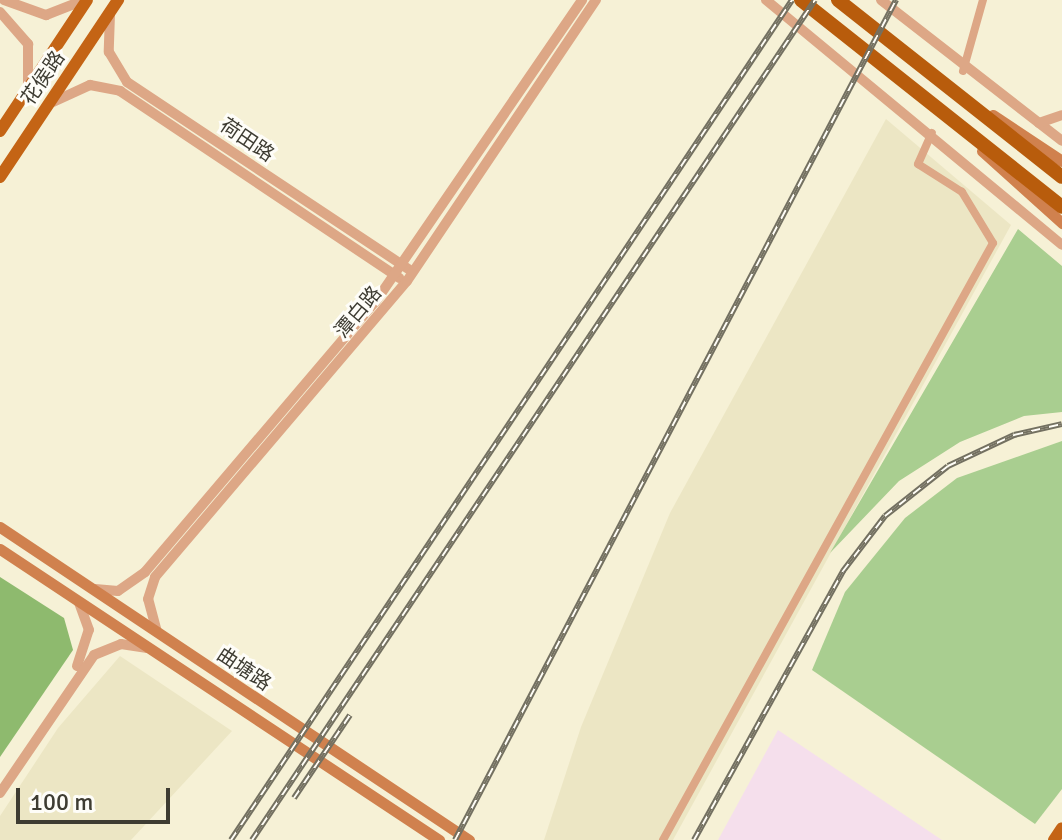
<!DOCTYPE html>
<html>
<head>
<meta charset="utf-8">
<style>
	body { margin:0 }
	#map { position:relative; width:1062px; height:840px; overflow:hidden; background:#f6f1d6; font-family:Signika,"Noto Sans SC",sans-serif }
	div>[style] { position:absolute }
	.built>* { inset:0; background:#ece6c4 }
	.industrial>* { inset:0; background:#f5dfec }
	.green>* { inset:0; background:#a9ce90 }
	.forest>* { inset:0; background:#8eba6e }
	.minor>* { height:8px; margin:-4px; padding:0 4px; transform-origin:4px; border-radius:4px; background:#dda786 }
	.tertiary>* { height:10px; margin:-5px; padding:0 5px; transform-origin:5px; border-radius:5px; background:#dda786 }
	.secondary>* { height:11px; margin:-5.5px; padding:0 5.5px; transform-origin:5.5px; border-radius:5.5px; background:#d0814e }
	.primary>* { height:12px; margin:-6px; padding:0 6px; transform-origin:6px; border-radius:6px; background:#c46415 }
	.trunk>* { height:14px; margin:-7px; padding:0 7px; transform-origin:7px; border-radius:7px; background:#b85c0c }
	.rail>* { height:6px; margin-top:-3px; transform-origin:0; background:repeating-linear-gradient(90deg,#fefdf8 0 9px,#737061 0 18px); box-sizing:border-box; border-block:2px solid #737061 }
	span { translate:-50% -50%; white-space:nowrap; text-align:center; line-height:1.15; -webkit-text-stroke:6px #fefdf8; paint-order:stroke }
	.street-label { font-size:20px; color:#3e3c32 }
	.scale { position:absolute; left:16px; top:788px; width:154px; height:36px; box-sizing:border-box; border:4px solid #3e3c32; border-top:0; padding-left:10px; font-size:24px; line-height:28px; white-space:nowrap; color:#3e3c32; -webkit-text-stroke:6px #fefdf8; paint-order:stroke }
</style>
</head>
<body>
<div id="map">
	<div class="built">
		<i style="clip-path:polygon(886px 119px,1011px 225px,673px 840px,544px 840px,581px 727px,670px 513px)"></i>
		<i style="clip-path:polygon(120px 656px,232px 731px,131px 840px,0 840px,0 816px,58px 728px)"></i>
	</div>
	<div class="industrial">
		<i style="clip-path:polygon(778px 730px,942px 840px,718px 840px)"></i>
	</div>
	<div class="green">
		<i style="clip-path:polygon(1018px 229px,1062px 266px,1062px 412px,1024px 416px,960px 442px,899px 481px,830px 553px)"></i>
		<i style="clip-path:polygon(1062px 441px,1062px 789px,1035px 824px,812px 670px,845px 592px,905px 518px,957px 478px)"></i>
	</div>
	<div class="forest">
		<i style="clip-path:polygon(0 577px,64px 618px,73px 650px,0 757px)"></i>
	</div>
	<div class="minor">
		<i style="left:963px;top:71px;width:74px;rotate:-74.3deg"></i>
		<i style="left:663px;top:840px;width:682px;rotate:-61.07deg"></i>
		<i style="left:993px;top:243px;width:60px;rotate:-121.3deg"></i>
		<i style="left:962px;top:192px;width:52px;rotate:-147.5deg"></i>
		<i style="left:918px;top:164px;width:34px;rotate:-66deg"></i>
	</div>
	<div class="tertiary">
		<i style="left:4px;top:0;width:45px;rotate:19.7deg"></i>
		<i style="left:46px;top:15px;width:41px;rotate:-21.5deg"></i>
		<i style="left:766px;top:0;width:384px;rotate:39.6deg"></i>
		<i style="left:881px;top:0;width:229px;rotate:37.9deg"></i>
		<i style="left:0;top:12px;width:43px;rotate:48.8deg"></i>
		<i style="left:28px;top:44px;width:42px;rotate:90deg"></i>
		<i style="left:110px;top:14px;width:38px;rotate:92deg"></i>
		<i style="left:109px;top:52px;width:35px;rotate:59deg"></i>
		<i style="left:127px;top:82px;width:338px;rotate:33.6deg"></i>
		<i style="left:53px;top:102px;width:41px;rotate:-24.7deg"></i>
		<i style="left:90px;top:85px;width:31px;rotate:11deg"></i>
		<i style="left:120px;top:91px;width:336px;rotate:33.8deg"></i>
		<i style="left:1039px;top:123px;width:24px;rotate:-19deg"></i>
		<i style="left:95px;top:589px;width:23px;rotate:5deg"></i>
		<i style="left:118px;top:591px;width:33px;rotate:-35deg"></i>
		<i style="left:145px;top:572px;width:356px;rotate:-49.6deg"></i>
		<i style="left:376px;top:301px;width:365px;rotate:-55.6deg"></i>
		<i style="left:157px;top:632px;width:34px;rotate:-105deg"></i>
		<i style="left:148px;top:599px;width:23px;rotate:-72deg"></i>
		<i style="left:155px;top:577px;width:389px;rotate:-49.6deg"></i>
		<i style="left:407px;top:281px;width:339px;rotate:-56.1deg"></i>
		<i style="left:77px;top:666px;width:38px;rotate:-72deg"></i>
		<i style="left:89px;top:630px;width:29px;rotate:-110deg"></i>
		<i style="left:0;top:793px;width:167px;rotate:-55.7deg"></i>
		<i style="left:94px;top:655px;width:29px;rotate:-22deg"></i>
		<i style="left:121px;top:644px;width:25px;rotate:9deg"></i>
	</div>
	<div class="secondary">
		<i style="left:993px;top:115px;width:83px;rotate:33.7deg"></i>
		<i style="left:982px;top:151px;width:108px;rotate:42deg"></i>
		<i style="left:0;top:527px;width:564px;rotate:33.72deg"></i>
		<i style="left:0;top:549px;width:527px;rotate:33.54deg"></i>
	</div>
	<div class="primary">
		<i style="left:0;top:131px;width:157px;rotate:-56.4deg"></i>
		<i style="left:0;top:177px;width:213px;rotate:-56.3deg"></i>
		<i style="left:1054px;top:840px;width:14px;rotate:-56deg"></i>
	</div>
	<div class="trunk">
		<i style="left:801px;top:0;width:333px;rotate:38.4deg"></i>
		<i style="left:838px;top:0;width:285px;rotate:38.3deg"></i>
	</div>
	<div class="rail">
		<i style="left:294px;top:798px;width:100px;rotate:-56deg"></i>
		<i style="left:231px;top:840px;width:1010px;rotate:-56.26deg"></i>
		<i style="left:252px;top:840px;width:1011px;rotate:-56.17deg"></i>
		<i style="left:455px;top:840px;width:949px;rotate:-62.3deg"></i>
		<i style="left:694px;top:840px;width:308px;rotate:-61deg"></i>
		<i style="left:843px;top:571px;width:69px;rotate:-52.6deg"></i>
		<i style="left:885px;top:516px;width:80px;rotate:-38.4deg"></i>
		<i style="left:948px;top:466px;width:73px;rotate:-25.2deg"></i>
		<i style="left:1014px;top:435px;width:49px;rotate:-12.9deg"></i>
	</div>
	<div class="street-label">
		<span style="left:43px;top:78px;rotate:-56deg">花侯路</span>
		<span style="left:247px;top:140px;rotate:34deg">荷田路</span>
		<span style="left:358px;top:312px;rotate:-50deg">潭白路</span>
		<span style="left:244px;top:669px;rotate:34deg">曲塘路</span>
	</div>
	<div class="scale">100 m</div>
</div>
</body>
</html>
